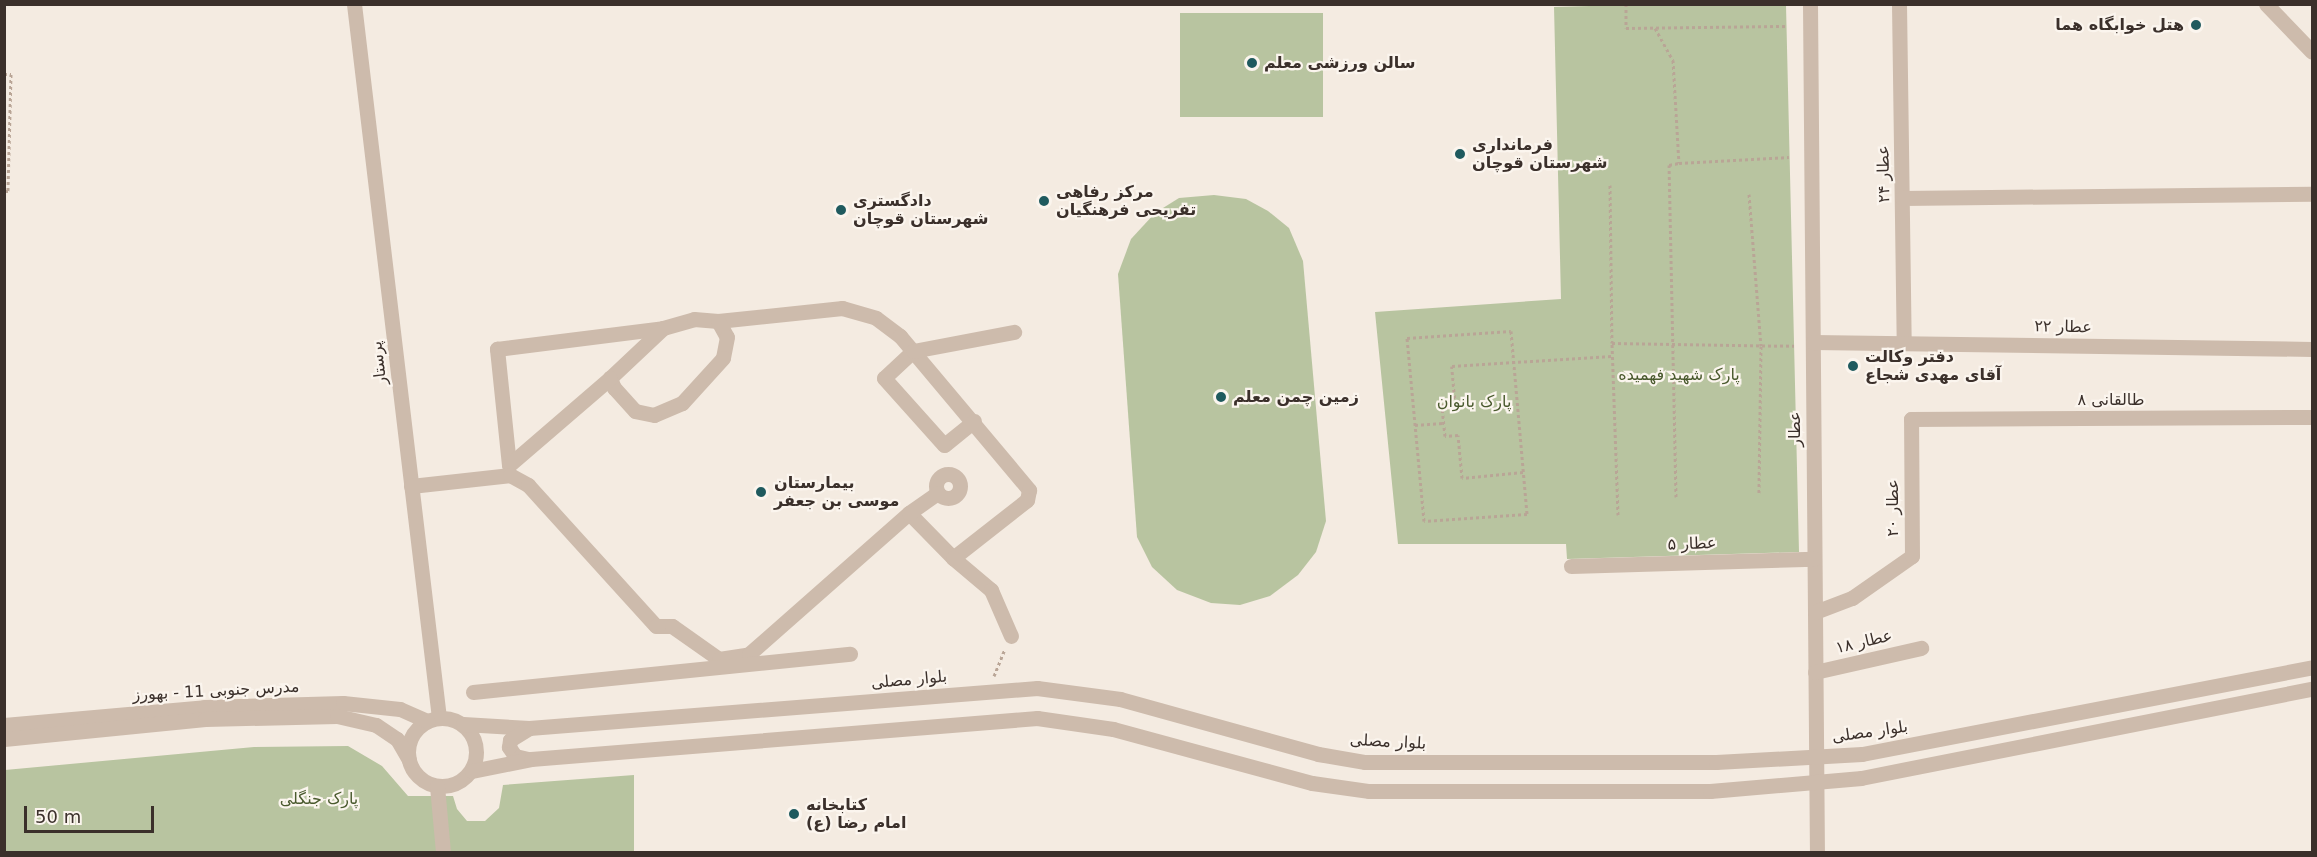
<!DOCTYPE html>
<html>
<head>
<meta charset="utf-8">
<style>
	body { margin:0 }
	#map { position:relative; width:2317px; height:857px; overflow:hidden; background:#f4ebe1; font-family:"DejaVu Sans","Noto Sans Arabic",sans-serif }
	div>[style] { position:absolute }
	.green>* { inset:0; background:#b8c4a0; transform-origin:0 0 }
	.path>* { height:3px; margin-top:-1.5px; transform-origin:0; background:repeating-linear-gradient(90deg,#b9a596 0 3px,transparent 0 6px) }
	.minor>* { height:15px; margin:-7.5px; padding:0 7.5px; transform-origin:7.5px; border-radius:7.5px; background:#cdbbac }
	.minor>.ring { margin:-7.5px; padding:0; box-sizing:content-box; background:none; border:15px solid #cdbbac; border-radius:50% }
	.dots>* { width:16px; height:16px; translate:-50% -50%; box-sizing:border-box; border:3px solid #fbf5ee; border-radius:50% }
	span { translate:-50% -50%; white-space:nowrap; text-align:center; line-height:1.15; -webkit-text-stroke:4.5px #fbf5ee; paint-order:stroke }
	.poi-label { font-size:16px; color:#3b302b; font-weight:700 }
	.right { translate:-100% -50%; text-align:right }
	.left { translate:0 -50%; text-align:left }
	.street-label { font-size:16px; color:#3b302b }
	.park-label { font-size:16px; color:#4a5a2e }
	.frame { position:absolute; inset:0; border:6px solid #3b302b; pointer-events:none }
	.scale { position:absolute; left:24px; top:806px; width:130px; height:27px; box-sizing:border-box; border:3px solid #3b302b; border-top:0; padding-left:8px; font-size:18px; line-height:21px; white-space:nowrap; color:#3b302b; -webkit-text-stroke:4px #fbf5ee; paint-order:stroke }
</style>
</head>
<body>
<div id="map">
	<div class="green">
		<i style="clip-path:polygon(1660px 4px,1786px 5px,1799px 552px,1567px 559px,1566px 544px,1398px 544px,1375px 312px,1561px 299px,1554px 7px)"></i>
		<i style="left:1180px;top:13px;width:143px;height:104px"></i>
		<i style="clip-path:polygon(1214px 195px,1246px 199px,1268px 211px,1289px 228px,1303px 261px,1326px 521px,1316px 552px,1298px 575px,1270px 596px,1240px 605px,1211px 603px,1177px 590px,1152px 567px,1137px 537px,1118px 274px,1131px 239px,1155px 213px,1179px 198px)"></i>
		<i style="clip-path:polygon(348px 746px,382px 766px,408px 796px,453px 796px,457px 809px,467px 821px,485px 821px,499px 808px,503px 785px,634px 775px,634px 852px,5px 852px,5px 770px,254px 747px)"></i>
	</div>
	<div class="path">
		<i style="left:1626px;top:4px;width:24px;rotate:90deg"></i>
		<i style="left:1626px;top:28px;width:160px;rotate:-0.7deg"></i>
		<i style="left:1655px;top:28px;width:37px;rotate:61deg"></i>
		<i style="left:1673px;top:60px;width:103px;rotate:86.7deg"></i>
		<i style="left:1679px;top:163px;width:110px;rotate:-3.1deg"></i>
		<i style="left:4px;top:74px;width:7px"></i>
		<i style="left:11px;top:74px;width:117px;rotate:91.5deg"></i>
		<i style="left:8px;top:191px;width:4px;rotate:180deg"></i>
		<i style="left:1610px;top:185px;width:158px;rotate:89.3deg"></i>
		<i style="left:1749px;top:194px;width:152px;rotate:85.5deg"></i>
		<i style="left:1761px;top:346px;width:147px;rotate:90.8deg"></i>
		<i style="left:1511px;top:331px;width:184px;rotate:85deg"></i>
		<i style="left:1527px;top:514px;width:103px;rotate:176.1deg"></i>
		<i style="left:1424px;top:521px;width:184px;rotate:-95.3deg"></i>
		<i style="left:1407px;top:338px;width:104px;rotate:-3.9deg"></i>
		<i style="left:1415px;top:425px;width:28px;rotate:-4deg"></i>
		<i style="left:1523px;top:472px;width:61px;rotate:174.4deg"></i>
		<i style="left:1462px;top:478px;width:43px;rotate:-95.3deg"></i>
		<i style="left:1458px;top:435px;width:13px;rotate:176deg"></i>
		<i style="left:1445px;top:436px;width:31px;rotate:-96deg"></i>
		<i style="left:1442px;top:405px;width:13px;rotate:-4deg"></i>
		<i style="left:1455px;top:404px;width:38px;rotate:-95deg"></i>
		<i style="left:1452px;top:366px;width:160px;rotate:-3.6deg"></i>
		<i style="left:1676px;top:497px;width:332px;rotate:-91.2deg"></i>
		<i style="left:1669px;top:165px;width:10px;rotate:-11deg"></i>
		<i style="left:1618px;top:515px;width:172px;rotate:-92deg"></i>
		<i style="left:1612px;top:343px;width:182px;rotate:0.9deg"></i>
		<i style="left:994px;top:676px;width:29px;rotate:-68deg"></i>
	</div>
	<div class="minor">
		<i style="left:354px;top:4px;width:719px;rotate:83.21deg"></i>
		<i style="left:1810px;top:4px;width:848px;rotate:89.53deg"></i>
		<i style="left:1899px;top:4px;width:339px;rotate:89.2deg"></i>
		<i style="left:2266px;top:4px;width:66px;rotate:46.2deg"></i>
		<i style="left:1902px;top:198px;width:410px;rotate:-0.6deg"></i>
		<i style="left:718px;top:321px;width:125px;rotate:-6deg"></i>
		<i style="left:842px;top:308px;width:35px;rotate:16deg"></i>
		<i style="left:876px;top:318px;width:30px;rotate:37deg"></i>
		<i style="left:900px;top:336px;width:201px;rotate:50deg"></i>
		<i style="left:1029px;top:490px;width:10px;rotate:101deg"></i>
		<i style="left:1027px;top:500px;width:94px;rotate:141.9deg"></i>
		<i style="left:1813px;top:342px;width:499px;rotate:0.8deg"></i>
		<i style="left:974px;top:421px;width:38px;rotate:141deg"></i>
		<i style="left:944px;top:445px;width:90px;rotate:-131.8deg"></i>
		<i style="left:884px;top:378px;width:40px;rotate:-43deg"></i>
		<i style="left:913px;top:351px;width:103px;rotate:-10.7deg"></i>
		<i style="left:509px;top:465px;width:117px;rotate:-95.9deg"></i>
		<i style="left:497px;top:349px;width:167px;rotate:-7.2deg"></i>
		<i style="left:663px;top:328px;width:32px;rotate:-16deg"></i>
		<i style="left:694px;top:319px;width:24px;rotate:5deg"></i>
		<i style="left:718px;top:321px;width:18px;rotate:61deg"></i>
		<i style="left:727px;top:337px;width:21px;rotate:101deg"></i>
		<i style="left:723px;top:358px;width:61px;rotate:132.3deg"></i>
		<i style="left:682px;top:403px;width:30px;rotate:157deg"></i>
		<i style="left:654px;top:415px;width:19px;rotate:-168deg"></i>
		<i style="left:635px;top:411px;width:31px;rotate:-132deg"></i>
		<i style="left:614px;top:388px;width:11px;rotate:-112deg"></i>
		<i style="left:610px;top:378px;width:73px;rotate:-43.3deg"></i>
		<i style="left:509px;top:465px;width:133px;rotate:-40.7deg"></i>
		<i class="ring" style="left:936px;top:474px;width:9px;height:9px"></i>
		<i style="left:411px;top:486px;width:100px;rotate:-6.3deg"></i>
		<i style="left:510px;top:475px;width:21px;rotate:29deg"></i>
		<i style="left:528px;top:485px;width:190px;rotate:47.8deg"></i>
		<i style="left:656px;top:626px;width:16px"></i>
		<i style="left:672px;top:626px;width:57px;rotate:35.1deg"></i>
		<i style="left:719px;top:659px;width:30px;rotate:-9deg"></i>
		<i style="left:749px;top:654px;width:213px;rotate:-41.4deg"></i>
		<i style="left:909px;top:513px;width:63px;rotate:45.6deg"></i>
		<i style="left:953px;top:558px;width:50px;rotate:40.1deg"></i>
		<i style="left:991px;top:590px;width:50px;rotate:66.5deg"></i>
		<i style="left:909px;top:513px;width:35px;rotate:-35deg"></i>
		<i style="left:1571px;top:566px;width:243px;rotate:-1.7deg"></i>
		<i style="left:1815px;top:612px;width:40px;rotate:-21deg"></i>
		<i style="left:1852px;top:598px;width:73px;rotate:-35deg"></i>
		<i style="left:1912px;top:556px;width:137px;rotate:-90.4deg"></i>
		<i style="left:1911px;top:419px;width:401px;rotate:-0.3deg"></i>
		<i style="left:1815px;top:672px;width:109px;rotate:-12.8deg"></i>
		<i style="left:473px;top:692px;width:379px;rotate:-5.8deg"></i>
		<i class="ring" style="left:408px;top:718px;width:53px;height:53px"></i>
		<i style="left:463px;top:724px;width:66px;rotate:3.5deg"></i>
		<i style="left:529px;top:728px;width:510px;rotate:-4.5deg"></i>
		<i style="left:1037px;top:688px;width:84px;rotate:7.5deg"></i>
		<i style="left:1120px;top:699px;width:205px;rotate:15.5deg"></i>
		<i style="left:1318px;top:754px;width:48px;rotate:9.7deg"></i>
		<i style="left:1365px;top:762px;width:351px"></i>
		<i style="left:1716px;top:762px;width:146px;rotate:-3.1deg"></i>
		<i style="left:1862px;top:754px;width:458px;rotate:-10.9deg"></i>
		<i style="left:4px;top:725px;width:201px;rotate:-5.1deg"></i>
		<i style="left:204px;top:707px;width:139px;rotate:-1.6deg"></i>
		<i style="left:343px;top:703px;width:57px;rotate:6deg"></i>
		<i style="left:400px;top:709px;width:30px;rotate:24deg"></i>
		<i style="left:4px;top:739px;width:202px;rotate:-5.7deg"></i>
		<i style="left:205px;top:719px;width:132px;rotate:-1.3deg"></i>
		<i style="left:337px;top:716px;width:40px;rotate:13deg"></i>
		<i style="left:376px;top:725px;width:25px;rotate:34deg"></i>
		<i style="left:397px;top:739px;width:24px;rotate:60deg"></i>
		<i style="left:528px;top:759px;width:13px;rotate:-167deg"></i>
		<i style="left:515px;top:756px;width:11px;rotate:-124deg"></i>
		<i style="left:509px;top:747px;width:7px;rotate:-82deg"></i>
		<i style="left:510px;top:740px;width:22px;rotate:-32deg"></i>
		<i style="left:472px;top:771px;width:60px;rotate:-11.5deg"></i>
		<i style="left:531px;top:759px;width:508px;rotate:-4.63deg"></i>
		<i style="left:1037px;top:718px;width:77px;rotate:8.2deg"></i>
		<i style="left:1113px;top:729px;width:206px;rotate:15.2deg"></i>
		<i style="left:1312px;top:783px;width:58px;rotate:8deg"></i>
		<i style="left:1369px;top:791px;width:341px"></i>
		<i style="left:1710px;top:791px;width:152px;rotate:-4.9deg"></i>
		<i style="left:1861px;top:778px;width:460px;rotate:-11.2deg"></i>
		<i style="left:437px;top:786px;width:66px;rotate:84.8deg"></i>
	</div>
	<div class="dots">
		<i style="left:2196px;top:25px;background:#1f5a5e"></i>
		<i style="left:1252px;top:63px;background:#1f5a5e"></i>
		<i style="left:1460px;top:154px;background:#1f5a5e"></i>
		<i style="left:1044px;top:201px;background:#1f5a5e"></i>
		<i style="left:841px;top:210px;background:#1f5a5e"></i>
		<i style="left:1853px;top:366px;background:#1f5a5e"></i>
		<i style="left:1221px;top:397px;background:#1f5a5e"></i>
		<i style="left:761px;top:492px;background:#1f5a5e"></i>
		<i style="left:794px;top:814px;background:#1f5a5e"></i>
	</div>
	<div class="poi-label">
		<span class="right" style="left:2184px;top:25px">هتل خوابگاه هما</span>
		<span class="left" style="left:1264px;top:63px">سالن ورزشی معلم</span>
		<span class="left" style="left:1472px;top:154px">فرمانداری<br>شهرستان قوچان</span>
		<span class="left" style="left:1056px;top:201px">مرکز رفاهی<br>تفریحی فرهنگیان</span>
		<span class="left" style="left:853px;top:210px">دادگستری<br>شهرستان قوچان</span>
		<span class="left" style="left:1865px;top:366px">دفتر وکالت<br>آقای مهدی شجاع</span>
		<span class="left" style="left:1233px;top:397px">زمین چمن معلم</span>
		<span class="left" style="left:774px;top:492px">بیمارستان<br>موسی بن جعفر</span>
		<span class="left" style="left:806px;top:814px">کتابخانه<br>امام رضا (ع)</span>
	</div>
	<div class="street-label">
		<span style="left:1884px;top:174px;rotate:-91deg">عطار ۲۴</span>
		<span style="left:2063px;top:327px;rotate:1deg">عطار ۲۲</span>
		<span style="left:379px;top:363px;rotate:-97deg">پرستار</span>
		<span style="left:2111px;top:400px">طالقانی ۸</span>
		<span style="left:1795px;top:429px;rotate:-90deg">عطار</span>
		<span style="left:1893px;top:508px;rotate:-90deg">عطار ۲۰</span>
		<span style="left:1692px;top:544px;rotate:-2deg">عطار ۵</span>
		<span style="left:1864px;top:642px;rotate:-13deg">عطار ۱۸</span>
		<span style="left:909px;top:680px;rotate:-5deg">بلوار مصلی</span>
		<span style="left:216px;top:691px;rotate:-3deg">مدرس جنوبی 11 - بهورز</span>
		<span style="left:1870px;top:732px;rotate:-8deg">بلوار مصلی</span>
		<span style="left:1388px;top:742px;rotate:3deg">بلوار مصلی</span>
	</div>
	<div class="park-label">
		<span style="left:1679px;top:375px">پارک شهید فهمیده</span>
		<span style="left:1474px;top:402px">پارک بانوان</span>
		<span style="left:319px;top:799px">پارک جنگلی</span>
	</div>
	<div class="frame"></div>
	<div class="scale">50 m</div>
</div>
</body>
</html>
